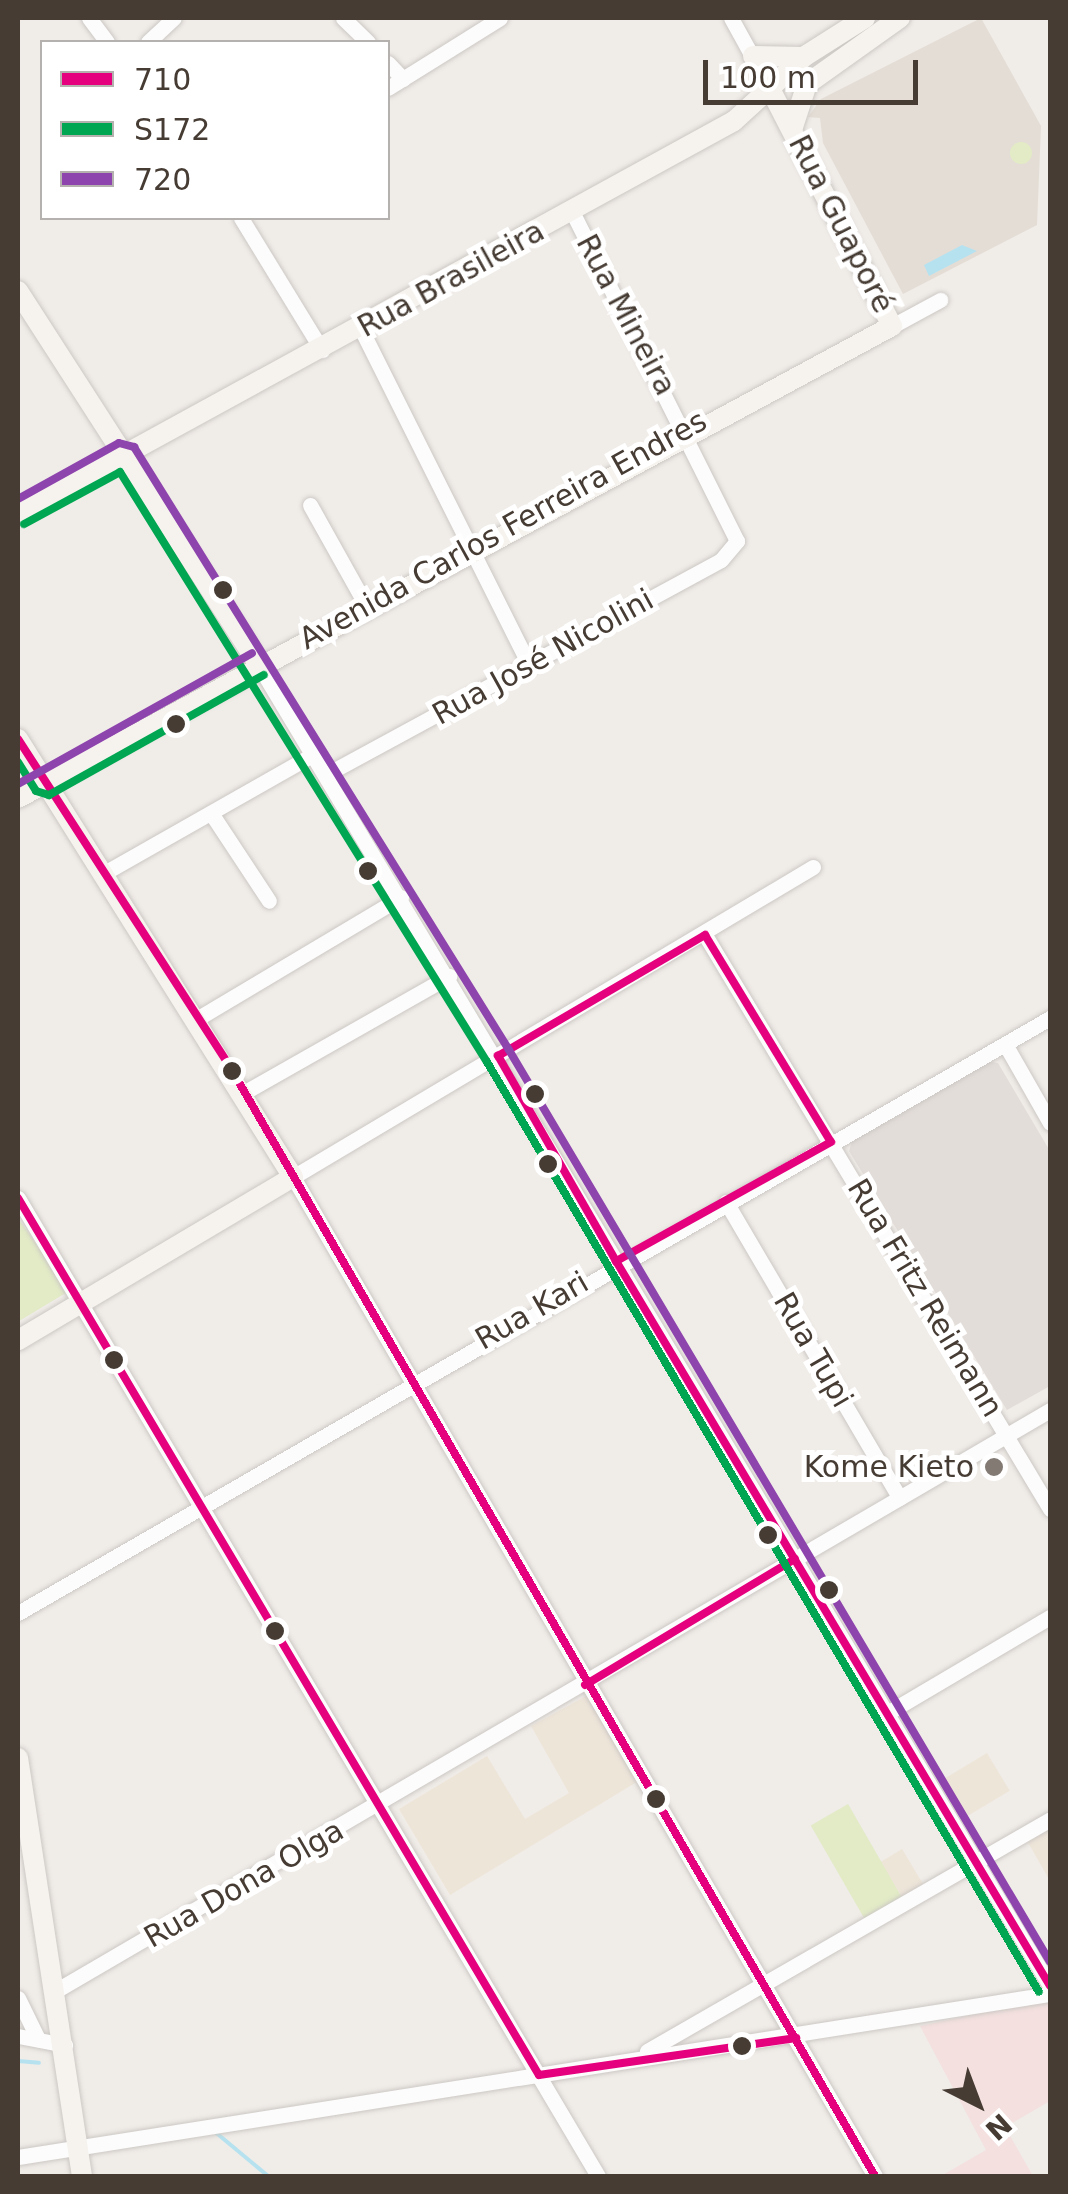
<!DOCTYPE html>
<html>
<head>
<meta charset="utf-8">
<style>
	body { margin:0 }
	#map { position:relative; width:1068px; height:2194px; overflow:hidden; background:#f0ece8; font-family:"DejaVu Sans",sans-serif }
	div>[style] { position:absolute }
	.residential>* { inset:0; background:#e4ddd5 }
	.industrial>* { inset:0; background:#e3ddd9 }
	.education>* { inset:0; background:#eee5d9; transform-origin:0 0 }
	.medical>* { inset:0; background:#f3e0df }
	.green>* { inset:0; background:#e2ebc6; transform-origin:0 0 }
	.round { border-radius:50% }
	.water>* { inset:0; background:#b6e2f0 }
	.stream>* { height:4px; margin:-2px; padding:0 2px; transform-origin:2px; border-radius:2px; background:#b6e2f0 }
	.roads { filter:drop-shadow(0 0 2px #ccc8c4) drop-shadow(0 0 2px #ccc8c4) }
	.street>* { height:15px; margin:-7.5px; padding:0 7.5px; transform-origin:7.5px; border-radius:7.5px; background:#fdfcfc }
	.secondary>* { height:20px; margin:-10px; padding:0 10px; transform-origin:10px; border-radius:10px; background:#f6f3ee }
	.bus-1>* { height:8px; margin:-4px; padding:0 4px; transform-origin:4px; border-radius:4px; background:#e5007d }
	.bus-2>* { height:8px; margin:-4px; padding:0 4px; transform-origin:4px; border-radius:4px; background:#00a651 }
	.bus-3>* { height:8px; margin:-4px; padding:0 4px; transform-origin:4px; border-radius:4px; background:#8e44ad }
	.dots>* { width:28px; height:28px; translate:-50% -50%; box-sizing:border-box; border:5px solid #fff; border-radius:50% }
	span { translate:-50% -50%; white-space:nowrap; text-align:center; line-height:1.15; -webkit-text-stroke:10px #fff; paint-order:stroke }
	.street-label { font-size:30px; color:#463c34 }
	.poi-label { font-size:30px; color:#463c34 }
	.right { translate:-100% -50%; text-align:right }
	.frame { position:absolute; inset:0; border:20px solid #463c34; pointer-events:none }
	.legend { position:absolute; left:40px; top:40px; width:350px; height:180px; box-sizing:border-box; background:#fff; border:2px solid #b5b1ae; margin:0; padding:12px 18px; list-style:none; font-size:30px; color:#463c34 }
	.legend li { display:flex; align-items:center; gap:20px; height:50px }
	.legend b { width:50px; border:2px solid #b5b1ae }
	.north { position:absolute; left:928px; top:2054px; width:100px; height:100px; -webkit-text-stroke:8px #fff; paint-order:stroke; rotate:138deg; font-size:28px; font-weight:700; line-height:40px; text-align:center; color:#463c34 }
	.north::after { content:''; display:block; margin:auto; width:35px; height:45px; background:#463c34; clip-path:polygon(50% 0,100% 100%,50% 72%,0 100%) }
	.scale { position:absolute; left:703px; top:60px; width:215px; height:45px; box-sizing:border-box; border:5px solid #463c34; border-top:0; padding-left:12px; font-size:30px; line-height:35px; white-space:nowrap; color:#463c34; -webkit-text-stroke:8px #fff; paint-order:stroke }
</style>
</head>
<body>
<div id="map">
	<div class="residential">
		<i style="clip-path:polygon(981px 18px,1041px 126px,1037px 225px,903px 294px,823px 143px,820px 118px,808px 117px,821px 99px)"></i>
	</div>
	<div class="industrial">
		<i style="clip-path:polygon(987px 1061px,998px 1063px,1050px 1151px,1050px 1386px,1007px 1410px,849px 1151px,853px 1139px)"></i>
	</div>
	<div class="education">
		<i style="clip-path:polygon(588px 1695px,640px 1780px,450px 1895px,399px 1809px,487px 1756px,525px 1819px,569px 1793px,531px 1726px)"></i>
		<i style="left:987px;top:1753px;width:44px;height:54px;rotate:59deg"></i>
		<i style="clip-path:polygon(1050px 1825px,1050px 1881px,1026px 1839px)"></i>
		<i style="left:902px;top:1849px;width:44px;height:25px;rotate:59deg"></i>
	</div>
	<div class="medical">
		<i style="clip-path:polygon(1050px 1998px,1050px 2101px,1005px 2127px,1033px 2176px,941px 2176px,986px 2150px,920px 2026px)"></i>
	</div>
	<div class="green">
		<i class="round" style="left:1010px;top:142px;width:22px;height:22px"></i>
		<i style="clip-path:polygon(18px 1218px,69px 1291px,19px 1321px,18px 1315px)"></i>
		<i style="left:848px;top:1804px;width:109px;height:43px;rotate:60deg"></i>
	</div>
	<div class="water">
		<i style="clip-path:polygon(962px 245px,977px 251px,929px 276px,924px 265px)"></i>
	</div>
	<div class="stream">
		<i style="left:18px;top:2061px;width:21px;rotate:5deg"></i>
		<i style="left:214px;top:2131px;width:70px;rotate:39.8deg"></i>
	</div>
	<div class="roads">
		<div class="street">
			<i style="left:89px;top:18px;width:30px;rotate:53deg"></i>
			<i style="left:343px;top:18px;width:35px;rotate:44deg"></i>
			<i style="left:731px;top:18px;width:87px;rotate:61.1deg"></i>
			<i style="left:148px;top:42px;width:35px;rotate:-43deg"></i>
			<i style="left:388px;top:63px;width:22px;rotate:47deg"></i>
			<i style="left:388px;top:88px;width:132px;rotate:-32deg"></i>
			<i style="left:241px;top:218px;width:155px;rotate:58.5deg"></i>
			<i style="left:892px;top:326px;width:55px;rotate:-28.4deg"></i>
			<i style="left:361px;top:329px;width:375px;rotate:63.4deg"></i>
			<i style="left:310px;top:505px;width:115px;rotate:60.8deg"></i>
			<i style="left:258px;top:664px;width:1541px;rotate:59.07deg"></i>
			<i style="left:327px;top:774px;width:448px;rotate:-28.5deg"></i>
			<i style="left:721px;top:560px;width:25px;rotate:-50deg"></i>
			<i style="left:737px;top:541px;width:368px;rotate:-116.6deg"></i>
			<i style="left:211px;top:813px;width:105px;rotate:56.6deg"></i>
			<i style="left:813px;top:867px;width:605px;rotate:149.2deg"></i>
			<i style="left:293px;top:1177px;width:1156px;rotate:59.78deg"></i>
			<i style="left:106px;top:872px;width:239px;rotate:-29.6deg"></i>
			<i style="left:705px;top:935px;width:670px;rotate:58.99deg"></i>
			<i style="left:200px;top:1017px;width:234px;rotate:-30.8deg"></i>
			<i style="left:1005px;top:1044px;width:91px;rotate:60.3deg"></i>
			<i style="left:245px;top:1092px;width:235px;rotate:-29.6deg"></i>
			<i style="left:18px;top:1198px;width:1137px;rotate:59.33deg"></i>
			<i style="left:726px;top:1202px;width:343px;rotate:59.6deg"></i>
			<i style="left:18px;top:1613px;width:1191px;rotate:-29.97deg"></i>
			<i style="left:884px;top:1715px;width:193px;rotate:-30.6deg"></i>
			<i style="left:57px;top:1990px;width:1150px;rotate:-30.29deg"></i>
			<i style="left:18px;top:1998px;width:46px;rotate:64deg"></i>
			<i style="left:18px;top:2036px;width:48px;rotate:10.8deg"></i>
			<i style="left:647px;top:2051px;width:465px;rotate:-29.9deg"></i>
			<i style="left:18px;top:2157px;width:1045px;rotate:-8.98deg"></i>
		</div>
		<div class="secondary">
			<i style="left:753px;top:56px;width:50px;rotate:1.1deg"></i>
			<i style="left:793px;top:127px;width:45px;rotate:-72deg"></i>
			<i style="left:807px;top:84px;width:114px;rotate:-35.4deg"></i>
			<i style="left:18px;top:291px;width:444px;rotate:57.2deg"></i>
			<i style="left:18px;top:513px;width:816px;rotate:-28.7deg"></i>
			<i style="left:734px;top:121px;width:96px;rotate:-42.5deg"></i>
			<i style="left:805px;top:56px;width:71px;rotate:-32.3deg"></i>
			<i style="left:18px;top:739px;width:517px;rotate:57.88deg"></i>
			<i style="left:293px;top:1177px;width:320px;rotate:149.3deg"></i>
			<i style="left:18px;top:798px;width:993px;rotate:-28.37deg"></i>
			<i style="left:892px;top:326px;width:261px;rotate:-117.2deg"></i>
			<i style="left:18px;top:1758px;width:423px;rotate:81.3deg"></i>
		</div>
	</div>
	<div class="bus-1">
		<i style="left:18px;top:739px;width:391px;rotate:57.1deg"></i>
		<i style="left:230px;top:1067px;width:1283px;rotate:59.82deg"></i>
		<i style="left:705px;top:935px;width:242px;rotate:58.7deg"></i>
		<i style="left:831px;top:1142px;width:246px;rotate:151deg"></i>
		<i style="left:616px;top:1261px;width:237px;rotate:-119.9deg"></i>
		<i style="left:498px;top:1056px;width:240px;rotate:-30.3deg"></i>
		<i style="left:18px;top:1198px;width:1020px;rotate:59.29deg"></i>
		<i style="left:539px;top:2075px;width:260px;rotate:-8.2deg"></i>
		<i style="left:616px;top:1261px;width:845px;rotate:59.09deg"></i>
		<i style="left:585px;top:1685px;width:245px;rotate:-31deg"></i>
	</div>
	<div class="bus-2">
		<i style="left:24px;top:524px;width:109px;rotate:-28.4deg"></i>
		<i style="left:120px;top:472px;width:695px;rotate:58.12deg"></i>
		<i style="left:487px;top:1062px;width:1081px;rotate:59.31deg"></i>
		<i style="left:18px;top:762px;width:34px;rotate:58deg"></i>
		<i style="left:36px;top:791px;width:14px;rotate:17deg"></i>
		<i style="left:49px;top:795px;width:246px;rotate:-29.2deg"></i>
	</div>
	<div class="bus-3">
		<i style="left:18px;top:499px;width:115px;rotate:-29deg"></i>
		<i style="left:119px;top:443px;width:16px;rotate:15deg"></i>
		<i style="left:134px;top:447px;width:710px;rotate:58.12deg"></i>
		<i style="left:509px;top:1050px;width:1060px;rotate:59.32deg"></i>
		<i style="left:18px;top:784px;width:268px;rotate:-29.2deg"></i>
	</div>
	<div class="dots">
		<i style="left:223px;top:590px;background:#463c34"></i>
		<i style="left:176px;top:724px;background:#463c34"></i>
		<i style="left:368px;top:871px;background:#463c34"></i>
		<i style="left:232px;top:1071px;background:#463c34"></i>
		<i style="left:535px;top:1094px;background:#463c34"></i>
		<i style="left:548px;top:1164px;background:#463c34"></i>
		<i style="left:114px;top:1360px;background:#463c34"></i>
		<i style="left:994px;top:1467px;background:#827a73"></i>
		<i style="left:768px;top:1535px;background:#463c34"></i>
		<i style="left:829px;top:1590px;background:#463c34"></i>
		<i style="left:275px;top:1631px;background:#463c34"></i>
		<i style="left:656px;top:1799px;background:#463c34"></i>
		<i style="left:742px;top:2046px;background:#463c34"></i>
	</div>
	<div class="street-label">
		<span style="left:841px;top:224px;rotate:63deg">Rua Guaporé</span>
		<span style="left:451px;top:279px;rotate:-29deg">Rua Brasileira</span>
		<span style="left:626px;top:315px;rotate:62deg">Rua Mineira</span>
		<span style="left:503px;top:530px;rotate:-29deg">Avenida Carlos Ferreira Endres</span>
		<span style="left:543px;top:657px;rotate:-29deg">Rua José Nicolini</span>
		<span style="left:925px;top:1298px;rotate:59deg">Rua Fritz Reimann</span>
		<span style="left:532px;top:1311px;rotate:-30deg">Rua Kari</span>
		<span style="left:813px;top:1350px;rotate:60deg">Rua Tupi</span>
		<span style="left:244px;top:1884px;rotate:-30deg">Rua Dona Olga</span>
	</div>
	<div class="poi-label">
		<span class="right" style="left:974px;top:1467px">Kome Kieto</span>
	</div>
	<div class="frame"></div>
	<ul class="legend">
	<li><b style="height:12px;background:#e5007d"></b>710</li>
	<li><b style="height:12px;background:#00a651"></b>S172</li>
	<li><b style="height:12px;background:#8e44ad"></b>720</li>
	</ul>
	<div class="north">N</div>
	<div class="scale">100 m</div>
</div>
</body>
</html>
